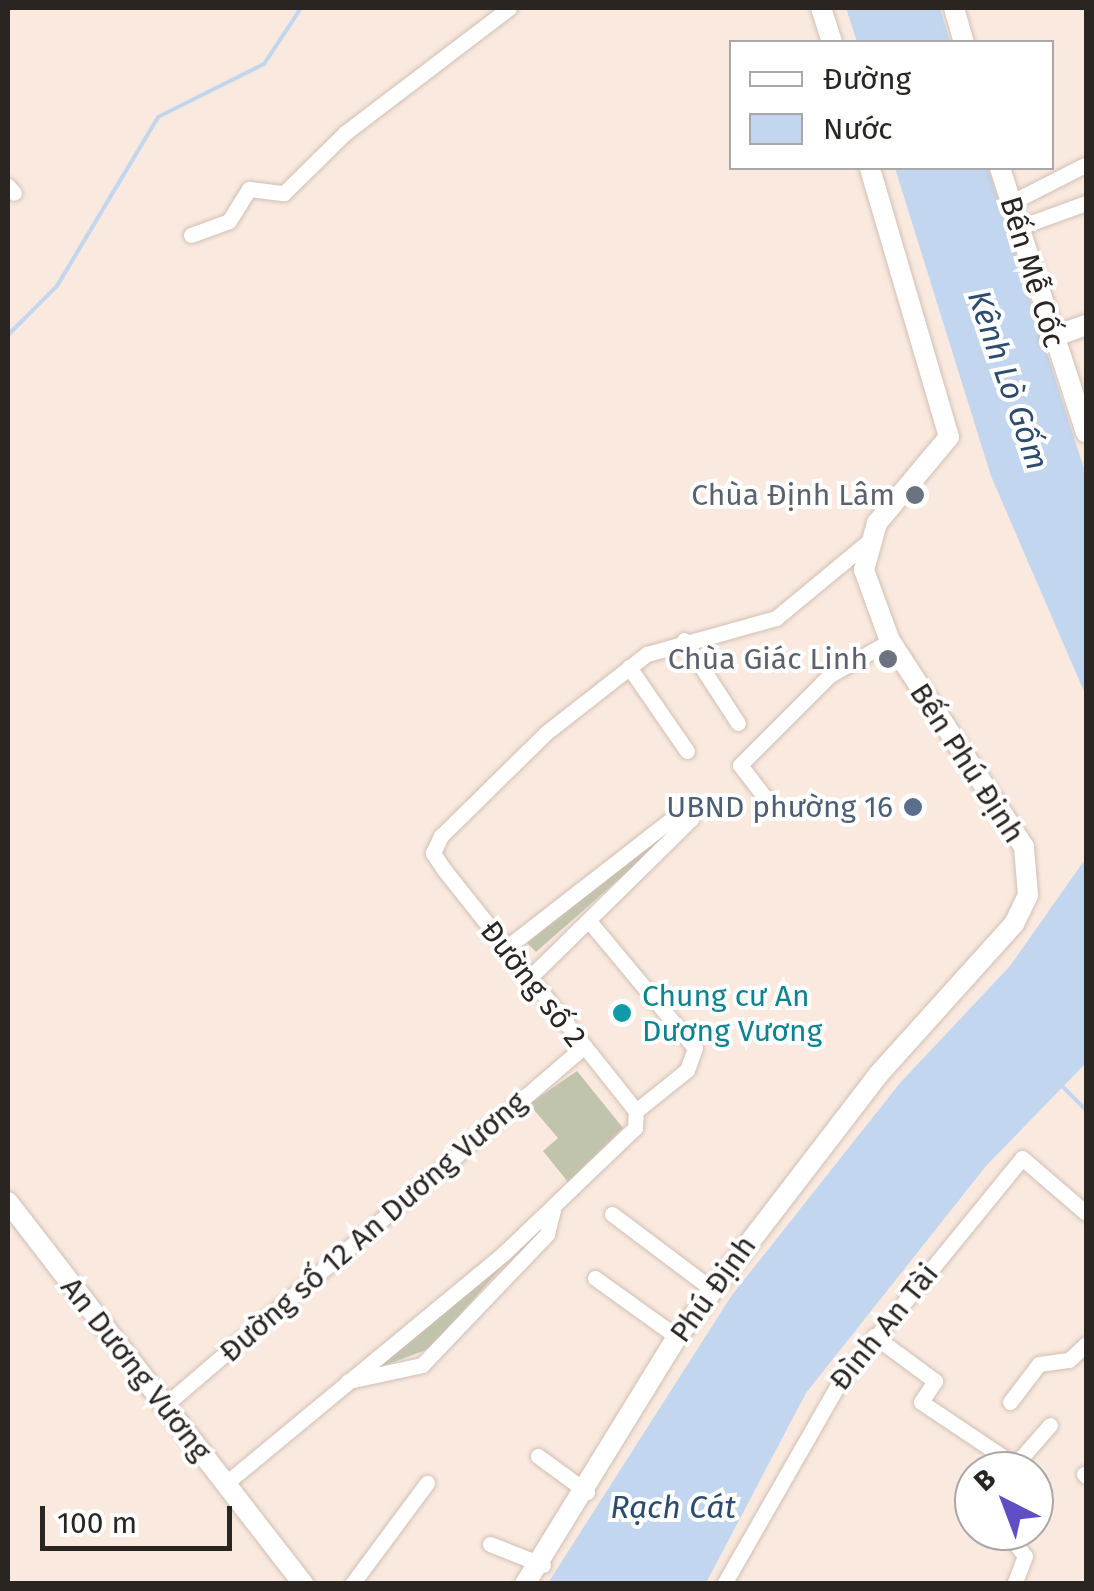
<!DOCTYPE html>
<html>
<head>
<meta charset="utf-8">
<style>
	body { margin:0 }
	#map { position:relative; width:1094px; height:1591px; overflow:hidden; background:#fae9de; font-family:"Fira Sans",sans-serif }
	div>[style] { position:absolute }
	.green>* { inset:0; background:#c1c4ac }
	.water>* { inset:0; background:#c2d6ef }
	.stream>* { height:4px; margin:-2px; padding:0 2px; transform-origin:2px; border-radius:2px; background:#c2d6ef }
	.roads { filter:drop-shadow(0 0 2px #d0c0b5) drop-shadow(0 0 2px #d0c0b5) }
	.street>* { height:15px; margin:-7.5px; padding:0 7.5px; transform-origin:7.5px; border-radius:7.5px; background:#fff }
	.secondary>* { height:20px; margin:-10px; padding:0 10px; transform-origin:10px; border-radius:10px; background:#fff }
	.dots>* { width:28px; height:28px; translate:-50% -50%; box-sizing:border-box; border:5px solid #fff; border-radius:50% }
	span { translate:-50% -50%; white-space:nowrap; text-align:center; line-height:1.15; -webkit-text-stroke:8px #fff; paint-order:stroke }
	.street-label { font-size:30px; color:#2b2521 }
	.worship-label { font-size:30px; color:#5b616d }
	.right { translate:-100% -50%; text-align:right }
	.service-label { font-size:30px; color:#4e5e75 }
	.culture-label { font-size:30px; color:#0d838f }
	.left { translate:0 -50%; text-align:left }
	.water-label { font-size:32px; color:#2c4b6f; font-style:italic }
	.frame { position:absolute; inset:0; border:10px solid #2b2521; pointer-events:none }
	.legend { position:absolute; left:729px; top:40px; width:325px; height:130px; box-sizing:border-box; background:#fff; border:2px solid #aaa8a6; margin:0; padding:12px 18px; list-style:none; font-size:30px; color:#2b2521 }
	.legend li { display:flex; align-items:center; gap:20px; height:50px }
	.legend b { width:50px; border:2px solid #aaa8a6 }
	.north { position:absolute; left:954px; top:1451px; width:100px; height:100px; box-sizing:border-box; background:#fff; border:2px solid #aaa8a6; border-radius:50%; rotate:318deg; font-size:28px; font-weight:700; line-height:40px; text-align:center; color:#2b2521 }
	.north::after { content:''; display:block; margin:auto; width:35px; height:45px; background:#604ec7; clip-path:polygon(50% 0,100% 100%,50% 72%,0 100%) }
	.scale { position:absolute; left:40px; top:1506px; width:192px; height:45px; box-sizing:border-box; border:5px solid #2b2521; border-top:0; padding-left:12px; font-size:30px; line-height:35px; white-space:nowrap; color:#2b2521; -webkit-text-stroke:8px #fff; paint-order:stroke }
</style>
</head>
<body>
<div id="map">
	<div class="green">
		<i style="clip-path:polygon(667px 825px,676px 829px,536px 952px,527px 943px)"></i>
		<i style="clip-path:polygon(577px 1071px,623px 1128px,568px 1182px,543px 1151px,558px 1138px,529px 1104px)"></i>
		<i style="clip-path:polygon(513px 1254px,431px 1348px,375px 1369px,507px 1255px)"></i>
	</div>
	<div class="water">
		<i style="clip-path:polygon(846px 8px,940px 8px,950px 42px,857px 42px)"></i>
		<i style="clip-path:polygon(895px 168px,988px 168px,1086px 475px,1086px 696px,991px 476px)"></i>
		<i style="clip-path:polygon(1086px 858px,1086px 1063px,986px 1166px,806px 1393px,706px 1583px,548px 1583px,732px 1295px,900px 1083px,1010px 966px)"></i>
	</div>
	<div class="stream">
		<i style="left:8px;top:335px;width:69px;rotate:-45deg"></i>
		<i style="left:57px;top:286px;width:197px;rotate:-59.1deg"></i>
		<i style="left:158px;top:117px;width:119px;rotate:-26.6deg"></i>
		<i style="left:264px;top:64px;width:67px;rotate:-56.5deg"></i>
		<i style="left:1059px;top:1083px;width:38px;rotate:45deg"></i>
	</div>
	<div class="roads">
		<div class="street">
			<i style="left:8px;top:186px;width:9px;rotate:49deg"></i>
			<i style="left:1010px;top:203px;width:84px;rotate:-26.9deg"></i>
			<i style="left:1017px;top:228px;width:73px;rotate:-19.9deg"></i>
			<i style="left:191px;top:235px;width:40px;rotate:-20.2deg"></i>
			<i style="left:229px;top:221px;width:38px;rotate:-58deg"></i>
			<i style="left:249px;top:189px;width:35px;rotate:7deg"></i>
			<i style="left:284px;top:193px;width:86px;rotate:-44.5deg"></i>
			<i style="left:345px;top:133px;width:206px;rotate:-37.3deg"></i>
			<i style="left:684px;top:640px;width:99px;rotate:57deg"></i>
			<i style="left:629px;top:667px;width:102px;rotate:55.4deg"></i>
			<i style="left:770px;top:804px;width:49px;rotate:-127.6deg"></i>
			<i style="left:740px;top:765px;width:127px;rotate:-45deg"></i>
			<i style="left:830px;top:675px;width:69px;rotate:-29.5deg"></i>
			<i style="left:589px;top:921px;width:165px;rotate:50.2deg"></i>
			<i style="left:695px;top:1048px;width:23px;rotate:110deg"></i>
			<i style="left:687px;top:1070px;width:65px;rotate:141.2deg"></i>
			<i style="left:506px;top:948px;width:213px;rotate:-37.9deg"></i>
			<i style="left:674px;top:817px;width:17px;rotate:7deg"></i>
			<i style="left:691px;top:819px;width:227px;rotate:135.5deg"></i>
			<i style="left:612px;top:1214px;width:126px;rotate:37deg"></i>
			<i style="left:595px;top:1278px;width:101px;rotate:35.7deg"></i>
			<i style="left:874px;top:1336px;width:76px;rotate:36.4deg"></i>
			<i style="left:935px;top:1381px;width:25px;rotate:124deg"></i>
			<i style="left:921px;top:1402px;width:113px;rotate:33.8deg"></i>
			<i style="left:1015px;top:1465px;width:53px;rotate:-48.8deg"></i>
			<i style="left:348px;top:1381px;width:76px;rotate:-12.2deg"></i>
			<i style="left:422px;top:1365px;width:181px;rotate:-46.3deg"></i>
			<i style="left:547px;top:1234px;width:25px;rotate:-76deg"></i>
			<i style="left:1010px;top:1402px;width:48px;rotate:-52.7deg"></i>
			<i style="left:1039px;top:1364px;width:30px;rotate:-8deg"></i>
			<i style="left:1069px;top:1360px;width:23px;rotate:-43deg"></i>
			<i style="left:164px;top:1406px;width:550px;rotate:-40.58deg"></i>
			<i style="left:538px;top:1456px;width:61px;rotate:36.3deg"></i>
			<i style="left:1084px;top:1474px;width:3px;rotate:45deg"></i>
			<i style="left:225px;top:1484px;width:362px;rotate:-39.6deg"></i>
			<i style="left:504px;top:1253px;width:181px;rotate:-43.7deg"></i>
			<i style="left:635px;top:1128px;width:17px;rotate:-87deg"></i>
			<i style="left:636px;top:1111px;width:307px;rotate:-128.5deg"></i>
			<i style="left:445px;top:871px;width:22px;rotate:-124deg"></i>
			<i style="left:433px;top:853px;width:19px;rotate:-65deg"></i>
			<i style="left:441px;top:836px;width:148px;rotate:-44.5deg"></i>
			<i style="left:547px;top:732px;width:127px;rotate:-38deg"></i>
			<i style="left:647px;top:654px;width:134px;rotate:-15.6deg"></i>
			<i style="left:776px;top:618px;width:119px;rotate:-39.6deg"></i>
			<i style="left:1006px;top:1531px;width:31px;rotate:53deg"></i>
			<i style="left:1025px;top:1556px;width:30px;rotate:111deg"></i>
			<i style="left:490px;top:1544px;width:57px;rotate:21.6deg"></i>
			<i style="left:352px;top:1584px;width:126px;rotate:-53.4deg"></i>
			<i style="left:724px;top:1584px;width:235px;rotate:-60.2deg"></i>
			<i style="left:841px;top:1380px;width:286px;rotate:-50.8deg"></i>
			<i style="left:1022px;top:1158px;width:84px;rotate:40.7deg"></i>
		</div>
		<div class="secondary">
			<i style="left:821px;top:8px;width:36px;rotate:72deg"></i>
			<i style="left:954px;top:8px;width:35px;rotate:74deg"></i>
			<i style="left:1000px;top:168px;width:278px;rotate:72deg"></i>
			<i style="left:1050px;top:338px;width:38px;rotate:-20deg"></i>
			<i style="left:8px;top:1202px;width:483px;rotate:52.3deg"></i>
			<i style="left:525px;top:1584px;width:290px;rotate:-58.4deg"></i>
			<i style="left:677px;top:1337px;width:329px;rotate:-52.5deg"></i>
			<i style="left:877px;top:1076px;width:205px;rotate:-48deg"></i>
			<i style="left:1014px;top:924px;width:32px;rotate:-64deg"></i>
			<i style="left:1028px;top:895px;width:48px;rotate:-94.8deg"></i>
			<i style="left:1024px;top:847px;width:246px;rotate:-123deg"></i>
			<i style="left:890px;top:641px;width:76px;rotate:-110.1deg"></i>
			<i style="left:864px;top:570px;width:49px;rotate:-74.5deg"></i>
			<i style="left:877px;top:523px;width:112px;rotate:-50.1deg"></i>
			<i style="left:949px;top:437px;width:280px;rotate:-106.4deg"></i>
		</div>
	</div>
	<div class="dots">
		<i style="left:915px;top:495px;background:#6b7280"></i>
		<i style="left:888px;top:659px;background:#6b7280"></i>
		<i style="left:913px;top:807px;background:#5c6f8a"></i>
		<i style="left:622px;top:1013px;background:#0f9aa8"></i>
	</div>
	<div class="street-label">
		<span style="left:1032px;top:272px;rotate:73deg">Bến Mễ Cốc</span>
		<span style="left:967px;top:763px;rotate:57deg">Bến Phú Định</span>
		<span style="left:533px;top:984px;rotate:52deg">Đường số 2</span>
		<span style="left:373px;top:1227px;rotate:-41deg">Đường số 12 An Dương Vương</span>
		<span style="left:713px;top:1289px;rotate:-54deg">Phú Định</span>
		<span style="left:884px;top:1327px;rotate:-51deg">Đình An Tài</span>
		<span style="left:136px;top:1369px;rotate:52deg">An Dương Vương</span>
	</div>
	<div class="worship-label">
		<span class="right" style="left:895px;top:495px">Chùa Định Lâm</span>
		<span class="right" style="left:868px;top:659px">Chùa Giác Linh</span>
	</div>
	<div class="service-label">
		<span class="right" style="left:893px;top:807px">UBND phường 16</span>
	</div>
	<div class="culture-label">
		<span class="left" style="left:642px;top:1013px">Chung cư An<br>Dương Vương</span>
	</div>
	<div class="water-label">
		<span style="left:1008px;top:380px;rotate:71deg">Kênh Lò Gốm</span>
		<span style="left:673px;top:1507px">Rạch Cát</span>
	</div>
	<div class="frame"></div>
	<ul class="legend">
	<li><b style="height:12px;background:#fff"></b>Đường</li>
	<li><b style="height:28px;background:#c2d6ef"></b>Nước</li>
	</ul>
	<div class="north">B</div>
	<div class="scale">100 m</div>
</div>
</body>
</html>
